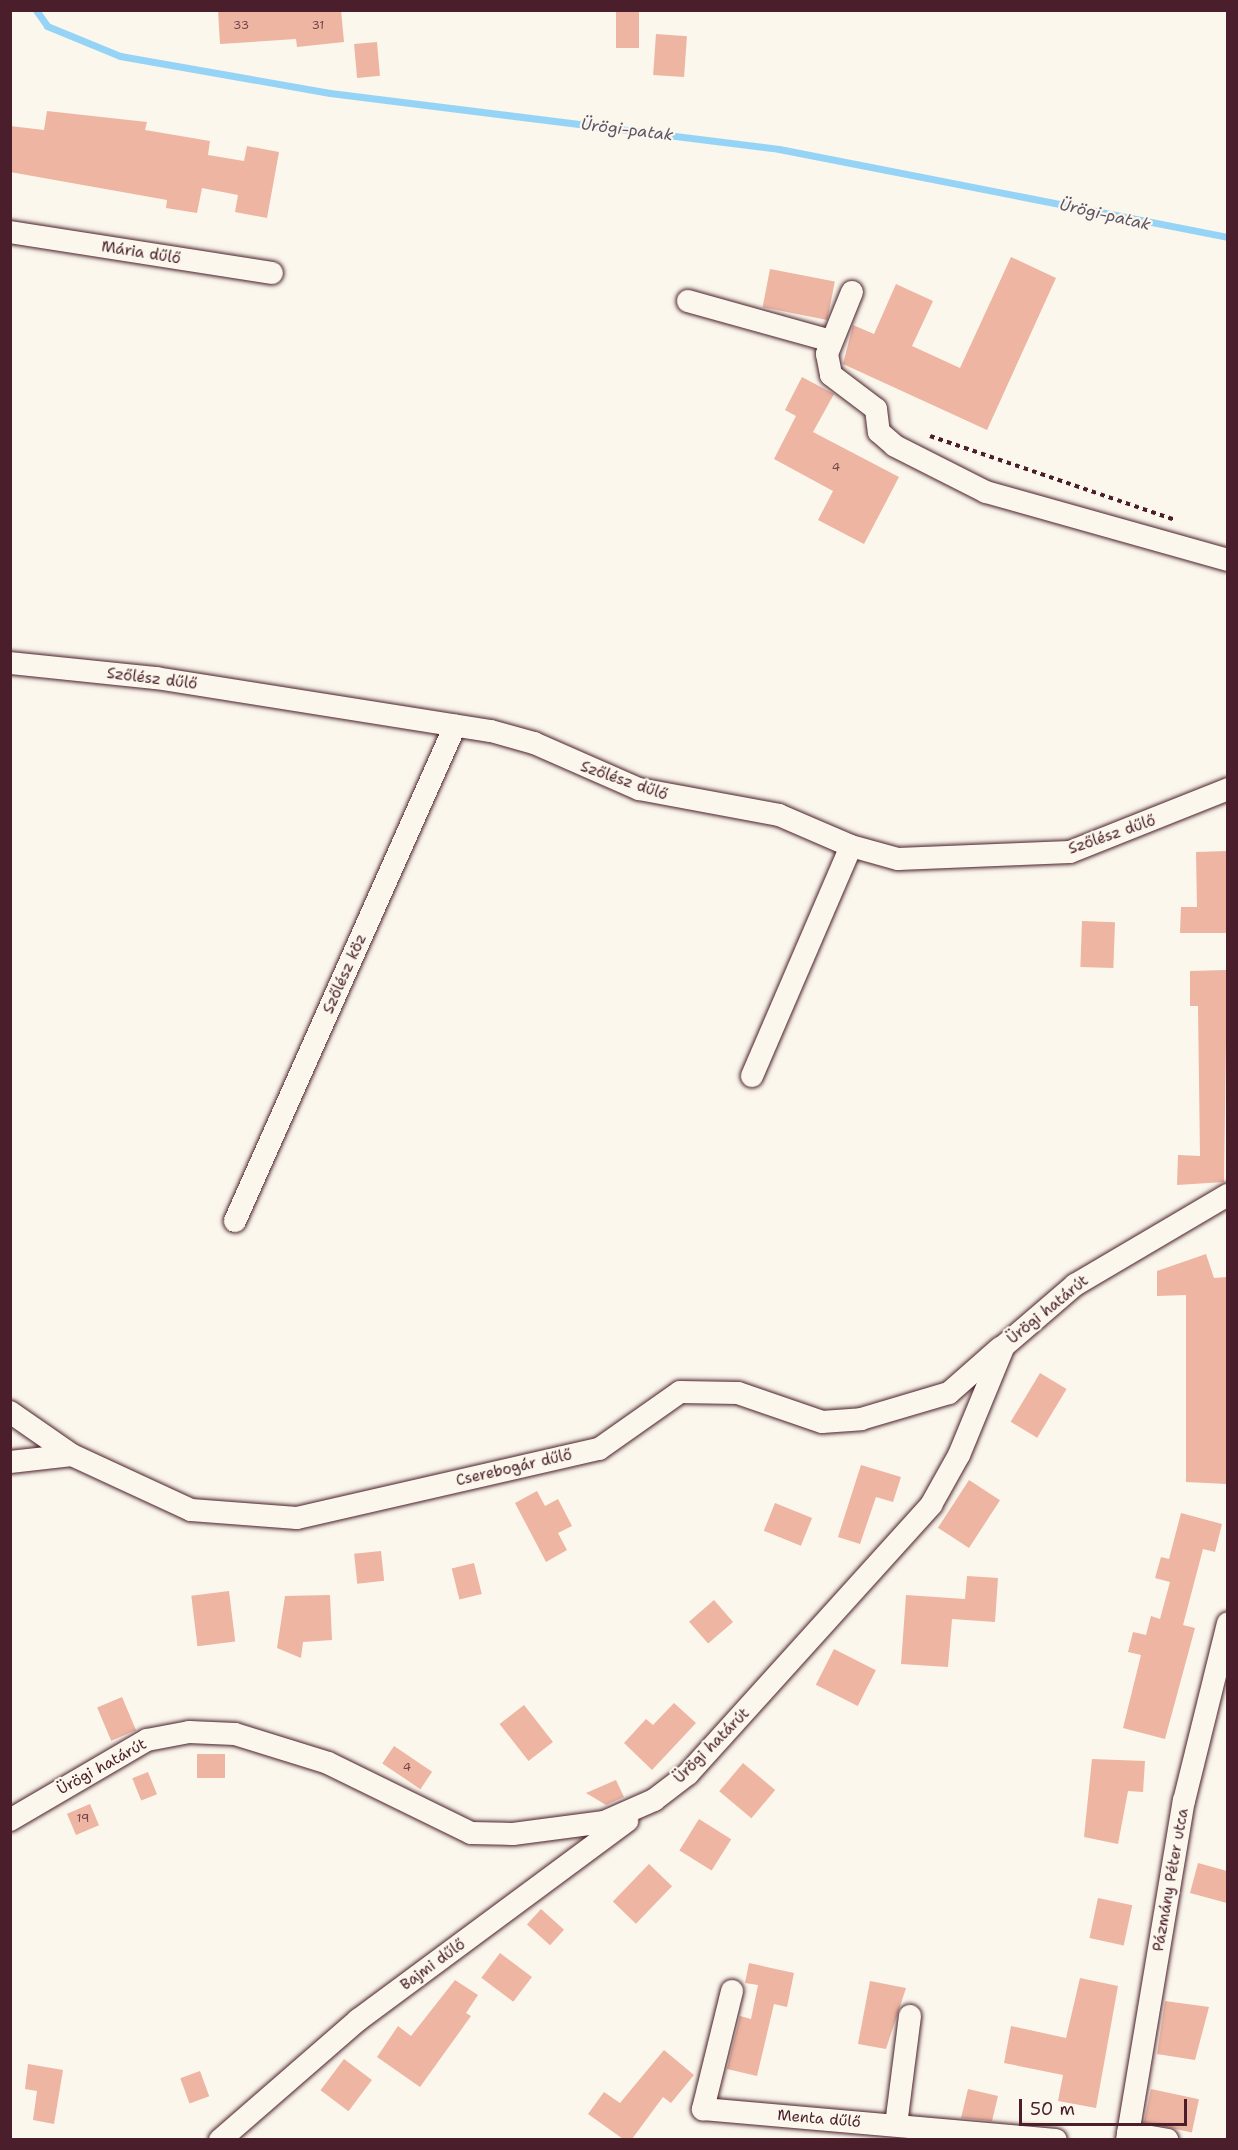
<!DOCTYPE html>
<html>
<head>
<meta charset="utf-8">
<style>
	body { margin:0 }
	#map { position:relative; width:1238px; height:2150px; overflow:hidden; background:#fbf7ec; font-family:"Shantell Sans",sans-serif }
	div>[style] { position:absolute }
	.stream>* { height:7px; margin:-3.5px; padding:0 3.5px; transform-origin:3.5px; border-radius:3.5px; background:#95d4f6 }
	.building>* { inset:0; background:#edb5a2; transform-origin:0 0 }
	.path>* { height:4px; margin-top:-2px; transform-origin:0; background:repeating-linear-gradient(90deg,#4a1f2b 0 4.5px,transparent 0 9px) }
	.roads { filter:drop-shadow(0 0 2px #4a1f2b) drop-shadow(0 0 2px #4a1f2b) }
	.minor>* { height:22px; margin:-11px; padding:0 11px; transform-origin:11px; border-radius:11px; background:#fbf7ec }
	span { translate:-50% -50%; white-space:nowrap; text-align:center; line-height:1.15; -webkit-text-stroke:4.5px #fbf7ec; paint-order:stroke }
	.number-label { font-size:12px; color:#734449 }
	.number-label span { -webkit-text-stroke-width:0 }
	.street-label { font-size:15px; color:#4a1f2b }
	.water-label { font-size:16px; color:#605568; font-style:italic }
	.frame { position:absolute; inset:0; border:12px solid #4a1f2b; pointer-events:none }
	.scale { position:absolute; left:1019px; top:2099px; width:168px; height:27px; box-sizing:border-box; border:3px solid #4a1f2b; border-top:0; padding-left:8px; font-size:18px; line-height:21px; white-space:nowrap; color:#4a1f2b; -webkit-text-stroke:4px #fbf7ec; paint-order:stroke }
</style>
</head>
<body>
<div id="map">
	<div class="stream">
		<i style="left:36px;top:10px;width:19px;rotate:55deg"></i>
		<i style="left:47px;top:26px;width:79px;rotate:22.3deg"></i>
		<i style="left:120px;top:56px;width:213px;rotate:10deg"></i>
		<i style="left:330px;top:93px;width:452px;rotate:7.1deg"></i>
		<i style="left:779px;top:149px;width:458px;rotate:11.1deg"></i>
	</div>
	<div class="building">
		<i style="clip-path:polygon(218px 10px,341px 10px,344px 42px,297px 47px,296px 39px,220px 44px)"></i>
		<i style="left:616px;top:10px;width:23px;height:38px"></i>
		<i style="left:656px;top:34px;width:31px;height:41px;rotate:4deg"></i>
		<i style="left:377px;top:42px;width:34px;height:23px;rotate:85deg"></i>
		<i style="clip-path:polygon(47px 111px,147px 122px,145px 130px,210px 141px,208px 155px,244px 161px,247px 146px,279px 152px,267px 218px,235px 212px,238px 195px,202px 188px,197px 213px,166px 208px,167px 200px,10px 172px,10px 126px,44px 130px)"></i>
		<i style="clip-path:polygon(1011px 257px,1056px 278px,987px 430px,843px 364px,853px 325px,874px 334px,896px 284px,933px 301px,912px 346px,960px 368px)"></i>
		<i style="left:770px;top:269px;width:66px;height:39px;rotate:11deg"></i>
		<i style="clip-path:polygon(802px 377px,834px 394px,813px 432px,899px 477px,864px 544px,818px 520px,833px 491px,774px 459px,796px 416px,785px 410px)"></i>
		<i style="clip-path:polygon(1227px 851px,1227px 933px,1180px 933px,1181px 907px,1197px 907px,1196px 852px)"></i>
		<i style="left:1082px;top:921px;width:33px;height:46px;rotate:2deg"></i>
		<i style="clip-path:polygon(1227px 970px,1224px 1182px,1177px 1185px,1178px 1155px,1200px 1156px,1198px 1006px,1190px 1006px,1190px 971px)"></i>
		<i style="clip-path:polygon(1206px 1254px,1214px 1278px,1227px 1277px,1227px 1484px,1186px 1482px,1186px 1295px,1157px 1296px,1157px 1271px)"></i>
		<i style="left:1040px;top:1373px;width:31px;height:57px;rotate:31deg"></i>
		<i style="clip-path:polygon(861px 1465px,901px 1477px,893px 1502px,876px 1497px,860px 1544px,838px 1537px)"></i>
		<i style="left:969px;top:1480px;width:37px;height:57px;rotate:33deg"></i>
		<i style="clip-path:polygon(537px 1491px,545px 1506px,558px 1499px,572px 1526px,558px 1533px,567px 1550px,546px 1562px,515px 1503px)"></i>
		<i style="left:775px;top:1503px;width:40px;height:30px;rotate:22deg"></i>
		<i style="clip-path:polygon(1181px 1513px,1222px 1524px,1215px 1552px,1203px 1549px,1183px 1625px,1195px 1628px,1165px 1739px,1123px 1728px,1141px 1655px,1128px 1652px,1133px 1632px,1146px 1635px,1151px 1616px,1160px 1619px,1170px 1582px,1155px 1578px,1161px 1557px,1169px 1559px)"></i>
		<i style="left:381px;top:1551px;width:30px;height:27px;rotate:84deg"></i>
		<i style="left:474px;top:1563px;width:32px;height:23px;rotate:76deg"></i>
		<i style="clip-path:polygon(967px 1576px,998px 1578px,995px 1622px,952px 1619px,948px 1667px,901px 1664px,906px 1595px,965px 1599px)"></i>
		<i style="left:229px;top:1591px;width:51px;height:38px;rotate:83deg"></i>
		<i style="clip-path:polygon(330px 1595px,332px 1640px,303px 1642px,301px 1658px,277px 1648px,285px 1596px)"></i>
		<i style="left:714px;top:1600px;width:29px;height:33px;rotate:49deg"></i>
		<i style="left:834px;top:1649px;width:47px;height:40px;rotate:27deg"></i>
		<i style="left:122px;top:1697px;width:36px;height:27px;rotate:67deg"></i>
		<i style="clip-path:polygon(674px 1703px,696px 1723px,652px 1770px,624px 1743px,646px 1719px,653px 1725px)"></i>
		<i style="left:524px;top:1705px;width:47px;height:31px;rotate:52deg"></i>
		<i style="left:394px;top:1746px;width:46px;height:21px;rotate:34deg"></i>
		<i style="left:225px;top:1754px;width:24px;height:28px;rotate:90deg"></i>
		<i style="clip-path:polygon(1092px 1759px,1145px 1761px,1143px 1792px,1128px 1791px,1118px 1844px,1084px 1837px)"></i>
		<i style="left:743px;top:1763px;width:42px;height:37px;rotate:40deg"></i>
		<i style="left:148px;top:1772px;width:24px;height:17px;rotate:68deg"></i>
		<i style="clip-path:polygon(616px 1780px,624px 1797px,606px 1805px,586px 1793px)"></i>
		<i style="left:90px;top:1804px;width:23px;height:25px;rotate:67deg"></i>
		<i style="left:699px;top:1819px;width:38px;height:37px;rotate:32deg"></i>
		<i style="clip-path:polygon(1198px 1863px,1227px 1871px,1227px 1903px,1190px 1893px)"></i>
		<i style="left:649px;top:1864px;width:32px;height:52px;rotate:44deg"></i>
		<i style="left:1098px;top:1898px;width:35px;height:41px;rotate:12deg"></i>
		<i style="left:541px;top:1909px;width:31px;height:21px;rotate:42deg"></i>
		<i style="left:500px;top:1953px;width:40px;height:31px;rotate:37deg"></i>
		<i style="clip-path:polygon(749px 1963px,794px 1973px,787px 2007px,774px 2004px,757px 2076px,727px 2069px,740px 2016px,751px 2019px,758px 1985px,745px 1983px)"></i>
		<i style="clip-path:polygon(1080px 1978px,1118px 1986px,1096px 2108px,1058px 2101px,1063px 2075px,1004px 2063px,1011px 2026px,1066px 2038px)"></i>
		<i style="clip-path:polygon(455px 1980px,478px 1995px,466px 2013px,471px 2016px,420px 2087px,377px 2057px,398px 2026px,411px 2036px)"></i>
		<i style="clip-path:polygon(870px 1981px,906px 1988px,886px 2049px,858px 2044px)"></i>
		<i style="clip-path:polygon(1165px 2001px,1209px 2007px,1195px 2060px,1157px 2054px)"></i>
		<i style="clip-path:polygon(664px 2050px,694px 2075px,671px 2103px,663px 2097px,632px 2139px,623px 2139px,588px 2114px,604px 2092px,620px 2103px)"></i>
		<i style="left:344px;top:2059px;width:35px;height:39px;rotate:37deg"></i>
		<i style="clip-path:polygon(28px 2064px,63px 2070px,54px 2124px,33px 2120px,37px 2091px,25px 2089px)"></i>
		<i style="left:200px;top:2071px;width:27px;height:21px;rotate:70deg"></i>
		<i style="clip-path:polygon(968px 2089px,998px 2096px,992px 2121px,961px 2118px)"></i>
		<i style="left:1151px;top:2089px;width:49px;height:34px;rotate:12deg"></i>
	</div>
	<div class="path">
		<i style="left:930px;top:436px;width:257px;rotate:18.9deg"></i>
	</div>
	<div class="roads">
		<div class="minor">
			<i style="left:10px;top:232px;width:265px;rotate:8.9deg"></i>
			<i style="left:852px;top:292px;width:67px;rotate:112deg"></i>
			<i style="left:827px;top:354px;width:21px;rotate:79deg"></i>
			<i style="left:831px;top:375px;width:56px;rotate:37.1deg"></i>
			<i style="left:876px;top:409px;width:23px;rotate:83deg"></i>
			<i style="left:879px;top:432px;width:21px;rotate:41deg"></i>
			<i style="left:895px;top:446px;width:102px;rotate:26.8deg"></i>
			<i style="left:986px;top:492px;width:251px;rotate:15.7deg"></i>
			<i style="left:688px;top:301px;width:148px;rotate:15.6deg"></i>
			<i style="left:10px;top:663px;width:147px;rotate:5.9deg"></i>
			<i style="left:156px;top:678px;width:339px;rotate:9deg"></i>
			<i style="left:491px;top:731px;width:45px;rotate:15.6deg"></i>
			<i style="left:534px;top:743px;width:115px;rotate:23.7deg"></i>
			<i style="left:639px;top:789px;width:142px;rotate:10.5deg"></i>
			<i style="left:779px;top:815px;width:78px;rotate:23.3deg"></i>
			<i style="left:851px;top:846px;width:49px;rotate:15.5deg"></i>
			<i style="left:898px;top:859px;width:172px;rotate:-2.3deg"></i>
			<i style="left:1070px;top:852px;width:170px;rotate:-21.7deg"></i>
			<i style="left:752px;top:1076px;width:250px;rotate:-66.7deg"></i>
			<i style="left:235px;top:1221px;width:542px;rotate:-66.04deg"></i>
			<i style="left:10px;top:1412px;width:75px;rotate:34.7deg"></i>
			<i style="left:72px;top:1455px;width:131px;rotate:24.8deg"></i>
			<i style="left:191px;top:1510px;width:106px;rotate:4.3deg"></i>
			<i style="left:297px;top:1518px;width:310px;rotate:-12.9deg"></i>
			<i style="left:599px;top:1449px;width:99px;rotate:-35.1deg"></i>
			<i style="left:680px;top:1392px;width:58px;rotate:1deg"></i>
			<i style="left:738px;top:1393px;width:89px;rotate:19deg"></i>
			<i style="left:822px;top:1422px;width:39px;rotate:-4deg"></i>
			<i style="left:861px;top:1419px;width:92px;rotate:-16.5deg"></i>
			<i style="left:949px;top:1393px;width:68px;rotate:-41.4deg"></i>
			<i style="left:10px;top:1462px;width:62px;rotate:-6.4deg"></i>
			<i style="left:10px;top:1820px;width:159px;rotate:-30.3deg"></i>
			<i style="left:147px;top:1740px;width:43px;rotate:-10.8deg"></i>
			<i style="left:189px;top:1732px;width:46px;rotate:2.5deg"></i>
			<i style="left:235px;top:1734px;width:97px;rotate:17.3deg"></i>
			<i style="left:328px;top:1763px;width:159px;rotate:26.1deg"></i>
			<i style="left:471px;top:1833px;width:42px;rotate:1.4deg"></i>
			<i style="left:513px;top:1834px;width:92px;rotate:-7.5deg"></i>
			<i style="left:604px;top:1822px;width:55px;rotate:-23.7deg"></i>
			<i style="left:654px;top:1800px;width:43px;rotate:-37.4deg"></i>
			<i style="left:688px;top:1774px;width:363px;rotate:-47.9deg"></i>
			<i style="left:931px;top:1505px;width:57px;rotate:-60.8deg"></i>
			<i style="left:959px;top:1455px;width:118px;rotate:-67.6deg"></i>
			<i style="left:1004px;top:1346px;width:94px;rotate:-40.7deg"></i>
			<i style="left:1075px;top:1285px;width:178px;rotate:-30.5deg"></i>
			<i style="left:732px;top:1991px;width:122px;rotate:103.8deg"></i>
			<i style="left:703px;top:2109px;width:354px;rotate:5deg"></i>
			<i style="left:896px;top:2125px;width:110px;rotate:-82.7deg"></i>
			<i style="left:1128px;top:2133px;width:40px;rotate:10deg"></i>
			<i style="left:220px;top:2140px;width:183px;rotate:-41deg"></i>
			<i style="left:358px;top:2020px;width:335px;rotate:-36.5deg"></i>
			<i style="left:1127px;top:2140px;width:344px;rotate:-80.5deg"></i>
			<i style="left:1184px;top:1801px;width:183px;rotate:-76.1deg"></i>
		</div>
	</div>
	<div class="number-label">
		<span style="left:241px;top:26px">33</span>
		<span style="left:318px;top:26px">31</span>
		<span style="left:836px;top:468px">4</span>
		<span style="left:407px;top:1768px">4</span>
		<span style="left:83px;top:1819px">19</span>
	</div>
	<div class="street-label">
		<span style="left:141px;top:253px;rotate:9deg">Mária dűlő</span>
		<span style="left:152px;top:679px;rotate:7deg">Szőlész dűlő</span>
		<span style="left:624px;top:781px;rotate:19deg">Szőlész dűlő</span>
		<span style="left:1112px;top:835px;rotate:-19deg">Szőlész dűlő</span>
		<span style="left:345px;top:974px;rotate:-66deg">Szőlész köz</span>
		<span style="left:1048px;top:1310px;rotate:-39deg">Ürögi határút</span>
		<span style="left:514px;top:1468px;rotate:-13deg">Cserebogár dűlő</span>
		<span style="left:712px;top:1746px;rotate:-45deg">Ürögi határút</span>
		<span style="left:102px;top:1767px;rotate:-29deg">Ürögi határút</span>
		<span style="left:1171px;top:1880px;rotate:-80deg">Pázmány Péter utca</span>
		<span style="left:433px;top:1965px;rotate:-36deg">Bajmi dűlő</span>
		<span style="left:819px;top:2119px;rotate:5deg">Menta dűlő</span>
	</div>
	<div class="water-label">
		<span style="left:627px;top:130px;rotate:7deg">Ürögi-patak</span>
		<span style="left:1105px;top:215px;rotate:13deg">Ürögi-patak</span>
	</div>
	<div class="frame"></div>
	<div class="scale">50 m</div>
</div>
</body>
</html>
